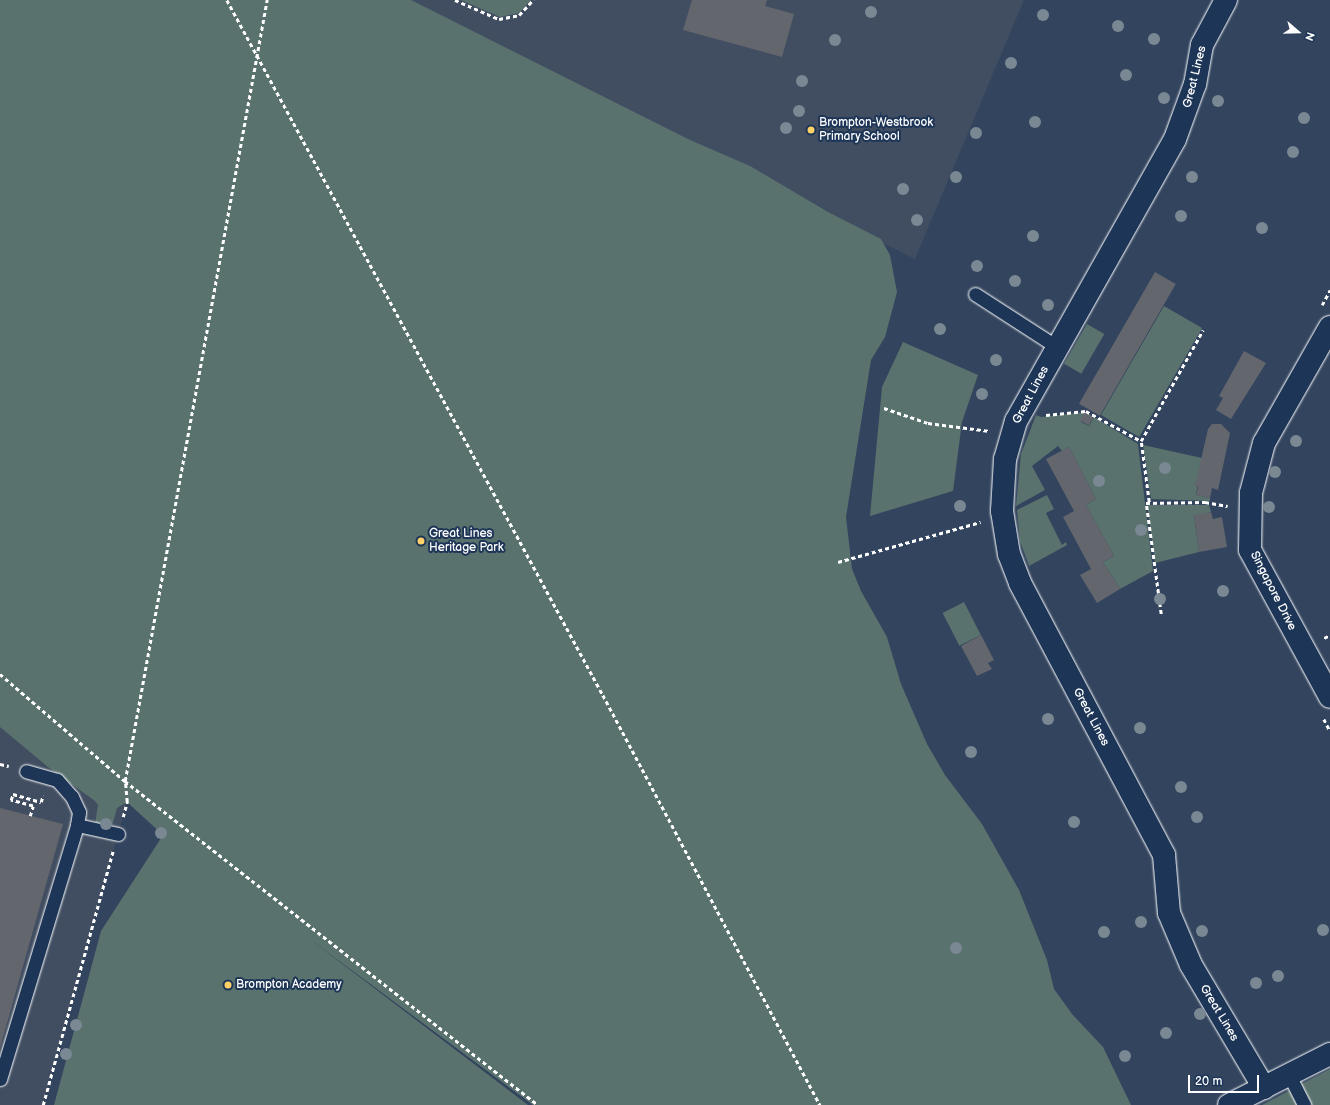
<!DOCTYPE html>
<html>
<head>
<meta charset="utf-8">
<style>
	body { margin:0 }
	#map { position:relative; width:1330px; height:1105px; overflow:hidden; background:#32445e; font-family:"Balsamiq Sans",sans-serif }
	div>[style] { position:absolute }
	.built>* { inset:0; background:#414e62 }
	.green>* { inset:0; background:#5a726e; transform-origin:0 0 }
	.building>* { inset:0; background:#63666d; transform-origin:0 0 }
	.path>* { height:2.5px; margin-top:-1.25px; transform-origin:0; background:repeating-linear-gradient(90deg,#fff 0 4px,transparent 0 7px) }
	.roads { filter:drop-shadow(0 0 1px #fff) drop-shadow(0 0 1px #fff) }
	.service>* { height:13px; margin:-6.5px; padding:0 6.5px; transform-origin:6.5px; border-radius:6.5px; background:#1d3557 }
	.minor>* { height:22px; margin:-11px; padding:0 11px; transform-origin:11px; border-radius:11px; background:#1d3557 }
	.trees>* { width:12px; height:12px; margin:-6px; border-radius:50%; background:#7a8893 }
	.dots>* { width:11px; height:11px; translate:-50% -50%; box-sizing:border-box; border:2px solid #1d3557; border-radius:50% }
	span { translate:-50% -50%; white-space:nowrap; text-align:center; line-height:1.15; -webkit-text-stroke:4px #1d3557; paint-order:stroke }
	.street-label { font-size:12px; color:#fff }
	.poi-label { font-size:12px; color:#fff }
	.left { translate:0 -50%; text-align:left }
	.north { position:absolute; left:1278px; top:12px; width:40px; height:40px; -webkit-text-stroke:3px #1d3557; paint-order:stroke; rotate:110deg; font-size:11px; font-weight:700; line-height:16px; text-align:center; color:#fff }
	.north::after { content:''; display:block; margin:auto; width:14px; height:18px; background:#fff; clip-path:polygon(50% 0,100% 100%,50% 72%,0 100%) }
	.scale { position:absolute; left:1188px; top:1075px; width:71px; height:18px; box-sizing:border-box; border:2px solid #fff; border-top:0; padding-left:5px; font-size:12px; line-height:14px; white-space:nowrap; color:#fff; -webkit-text-stroke:3px #1d3557; paint-order:stroke }
</style>
</head>
<body>
<div id="map">
	<div class="built">
		<i style="clip-path:polygon(388px 0,1024px 0,915px 259px)"></i>
		<i style="clip-path:polygon(0 708px,127px 802px,43px 1105px,0 1105px)"></i>
	</div>
	<div class="green">
		<i style="clip-path:polygon(0 0,411px 0,690px 140px,750px 166px,828px 212px,881px 239px,890px 255px,897px 292px,885px 337px,871px 360px,846px 517px,852px 569px,861px 591px,887px 637px,901px 684px,927px 744px,945px 775px,982px 824px,1019px 890px,1047px 960px,1054px 989px,1072px 1014px,1103px 1047px,1131px 1105px,533px 1105px,307px 937px,528px 1105px,54px 1105px,101px 931px,163px 835px,127px 802px,117px 808px,111px 830px,95px 824px,98px 805px,95px 801px,48px 767px,0 727px)"></i>
		<i style="clip-path:polygon(461px 0,531px 0,519px 13px,500px 17px)"></i>
		<i style="left:1164px;top:306px;width:44px;height:126px;rotate:30deg"></i>
		<i style="left:1087px;top:324px;width:20px;height:46px;rotate:30deg"></i>
		<i style="clip-path:polygon(903px 342px,978px 375px,962px 422px,953px 491px,870px 516px,882px 387px)"></i>
		<i style="clip-path:polygon(1085px 412px,1081px 422px,1089px 426px,1094px 417px,1138px 444px,1153px 571px,1120px 589px,1103px 562px,1114px 556px,1086px 505px,1096px 499px,1069px 447px,1062px 451px,1058px 446px,1032px 466px,1045px 490px,1016px 506px,1021px 454px,1036px 415px,1041px 417px)"></i>
		<i style="clip-path:polygon(1143px 445px,1202px 458px,1196px 495px,1210px 498px,1210px 501px,1151px 499px)"></i>
		<i style="clip-path:polygon(1047px 495px,1054px 509px,1046px 513px,1062px 545px,1066px 542px,1067px 545px,1029px 566px,1020px 541px,1017px 510px)"></i>
		<i style="clip-path:polygon(1147px 505px,1209px 505px,1211px 512px,1194px 516px,1199px 552px,1155px 563px)"></i>
		<i style="left:964px;top:602px;width:37px;height:24px;rotate:63deg"></i>
		<i style="clip-path:polygon(1330px 1069px,1330px 1105px,1262px 1105px)"></i>
	</div>
	<div class="building">
		<i style="clip-path:polygon(692px 0,767px 0,765px 6px,794px 14px,782px 57px,683px 30px)"></i>
		<i style="left:1155px;top:272px;width:24px;height:152px;rotate:30deg"></i>
		<i style="clip-path:polygon(1244px 351px,1266px 363px,1231px 419px,1216px 410px,1223px 398px,1219px 396px)"></i>
		<i style="left:1085px;top:412px;width:10px;height:10px;rotate:29deg"></i>
		<i style="clip-path:polygon(1212px 424px,1221px 424px,1230px 433px,1218px 490px,1212px 488px,1210px 498px,1196px 495px,1198px 487px,1195px 486px,1208px 429px)"></i>
		<i style="clip-path:polygon(1069px 447px,1096px 499px,1086px 505px,1114px 556px,1103px 562px,1120px 589px,1097px 603px,1080px 575px,1091px 569px,1063px 517px,1074px 511px,1046px 459px)"></i>
		<i style="clip-path:polygon(1211px 512px,1213px 519px,1222px 517px,1227px 547px,1199px 552px,1194px 515px)"></i>
		<i style="clip-path:polygon(981px 635px,994px 660px,988px 663px,992px 669px,977px 676px,961px 646px)"></i>
		<i style="clip-path:polygon(0 808px,63px 824px,0 1048px)"></i>
	</div>
	<div class="path">
		<i style="left:227px;top:0;width:790px;rotate:61.59deg"></i>
		<i style="left:603px;top:695px;width:464px;rotate:62.1deg"></i>
		<i style="left:455px;top:0;width:48px;rotate:23.4deg"></i>
		<i style="left:499px;top:19px;width:20px;rotate:-11deg"></i>
		<i style="left:519px;top:15px;width:21px;rotate:-47deg"></i>
		<i style="left:1322px;top:305px;width:17px;rotate:-62deg"></i>
		<i style="left:884px;top:408px;width:46px;rotate:18.8deg"></i>
		<i style="left:928px;top:423px;width:62px;rotate:7.5deg"></i>
		<i style="left:1046px;top:415px;width:40px;rotate:-5.7deg"></i>
		<i style="left:1086px;top:411px;width:63px;rotate:28.6deg"></i>
		<i style="left:1149px;top:502px;width:62px;rotate:-97.5deg"></i>
		<i style="left:1141px;top:441px;width:127px;rotate:-60.8deg"></i>
		<i style="left:838px;top:562px;width:148px;rotate:-15.7deg"></i>
		<i style="left:1161px;top:614px;width:112px;rotate:-97.7deg"></i>
		<i style="left:1146px;top:503px;width:59px;rotate:-1deg"></i>
		<i style="left:1205px;top:502px;width:23px;rotate:10deg"></i>
		<i style="left:1324px;top:638px;width:7px;rotate:-27deg"></i>
		<i style="left:0;top:674px;width:165px;rotate:40.6deg"></i>
		<i style="left:125px;top:781px;width:525px;rotate:38.11deg"></i>
		<i style="left:1324px;top:719px;width:13px;rotate:63deg"></i>
		<i style="left:0;top:764px;width:9px;rotate:13deg"></i>
		<i style="left:30px;top:816px;width:10px;rotate:-73deg"></i>
		<i style="left:33px;top:806px;width:23px;rotate:-165deg"></i>
		<i style="left:11px;top:800px;width:6px;rotate:-72deg"></i>
		<i style="left:13px;top:794px;width:29px;rotate:16deg"></i>
		<i style="left:41px;top:802px;width:7px;rotate:-74deg"></i>
		<i style="left:123px;top:817px;width:16px;rotate:-75deg"></i>
		<i style="left:127px;top:802px;width:21px;rotate:-95deg"></i>
		<i style="left:125px;top:781px;width:794px;rotate:-79.7deg"></i>
		<i style="left:43px;top:1105px;width:263px;rotate:-74.6deg"></i>
	</div>
	<div class="roads">
		<div class="service">
			<i style="left:975px;top:294px;width:98px;rotate:32.9deg"></i>
			<i style="left:77px;top:825px;width:42px;rotate:12.4deg"></i>
			<i style="left:1289px;top:1075px;width:34px;rotate:63deg"></i>
			<i style="left:0;top:1079px;width:265px;rotate:-73.1deg"></i>
			<i style="left:77px;top:825px;width:13px;rotate:-81deg"></i>
			<i style="left:79px;top:812px;width:17px;rotate:-115deg"></i>
			<i style="left:72px;top:797px;width:23px;rotate:-131deg"></i>
			<i style="left:57px;top:780px;width:32px;rotate:-164deg"></i>
		</div>
		<div class="minor">
			<i style="left:1226px;top:0;width:51px;rotate:118.1deg"></i>
			<i style="left:1202px;top:45px;width:40px;rotate:100deg"></i>
			<i style="left:1195px;top:84px;width:59px;rotate:110deg"></i>
			<i style="left:1175px;top:139px;width:324px;rotate:119.4deg"></i>
			<i style="left:1016px;top:421px;width:40px;rotate:106deg"></i>
			<i style="left:1005px;top:459px;width:52px;rotate:93.3deg"></i>
			<i style="left:1002px;top:511px;width:44px;rotate:80.8deg"></i>
			<i style="left:1009px;top:554px;width:31px;rotate:69deg"></i>
			<i style="left:1020px;top:583px;width:308px;rotate:62.1deg"></i>
			<i style="left:1164px;top:855px;width:58px;rotate:85.1deg"></i>
			<i style="left:1169px;top:913px;width:56px;rotate:67.1deg"></i>
			<i style="left:1191px;top:965px;width:143px;rotate:59.3deg"></i>
			<i style="left:1330px;top:327px;width:133px;rotate:119.6deg"></i>
			<i style="left:1264px;top:443px;width:52px;rotate:104.6deg"></i>
			<i style="left:1251px;top:493px;width:57px;rotate:91deg"></i>
			<i style="left:1250px;top:550px;width:167px;rotate:61.4deg"></i>
			<i style="left:1229px;top:1105px;width:113px;rotate:-26.8deg"></i>
		</div>
	</div>
	<div class="trees">
		<i style="left:871px;top:12px"></i>
		<i style="left:1043px;top:15px"></i>
		<i style="left:1118px;top:26px"></i>
		<i style="left:1154px;top:39px"></i>
		<i style="left:835px;top:40px"></i>
		<i style="left:1011px;top:63px"></i>
		<i style="left:1126px;top:75px"></i>
		<i style="left:802px;top:81px"></i>
		<i style="left:1164px;top:98px"></i>
		<i style="left:1218px;top:101px"></i>
		<i style="left:799px;top:111px"></i>
		<i style="left:1304px;top:118px"></i>
		<i style="left:1035px;top:122px"></i>
		<i style="left:786px;top:128px"></i>
		<i style="left:976px;top:133px"></i>
		<i style="left:1293px;top:152px"></i>
		<i style="left:956px;top:177px"></i>
		<i style="left:1192px;top:177px"></i>
		<i style="left:903px;top:189px"></i>
		<i style="left:1181px;top:216px"></i>
		<i style="left:917px;top:220px"></i>
		<i style="left:1262px;top:228px"></i>
		<i style="left:1033px;top:236px"></i>
		<i style="left:977px;top:266px"></i>
		<i style="left:1015px;top:281px"></i>
		<i style="left:1048px;top:305px"></i>
		<i style="left:940px;top:329px"></i>
		<i style="left:996px;top:360px"></i>
		<i style="left:982px;top:394px"></i>
		<i style="left:1296px;top:441px"></i>
		<i style="left:1165px;top:468px"></i>
		<i style="left:1275px;top:472px"></i>
		<i style="left:1099px;top:481px"></i>
		<i style="left:960px;top:506px"></i>
		<i style="left:1269px;top:507px"></i>
		<i style="left:1141px;top:530px"></i>
		<i style="left:1223px;top:591px"></i>
		<i style="left:1160px;top:599px"></i>
		<i style="left:1048px;top:719px"></i>
		<i style="left:1140px;top:728px"></i>
		<i style="left:971px;top:752px"></i>
		<i style="left:1181px;top:787px"></i>
		<i style="left:1197px;top:817px"></i>
		<i style="left:1074px;top:822px"></i>
		<i style="left:106px;top:824px"></i>
		<i style="left:161px;top:833px"></i>
		<i style="left:1141px;top:922px"></i>
		<i style="left:1323px;top:930px"></i>
		<i style="left:1202px;top:931px"></i>
		<i style="left:1104px;top:932px"></i>
		<i style="left:956px;top:948px"></i>
		<i style="left:1278px;top:976px"></i>
		<i style="left:1256px;top:983px"></i>
		<i style="left:1200px;top:1014px"></i>
		<i style="left:76px;top:1025px"></i>
		<i style="left:1166px;top:1033px"></i>
		<i style="left:66px;top:1054px"></i>
		<i style="left:1125px;top:1056px"></i>
	</div>
	<div class="dots">
		<i style="left:811px;top:130px;background:#ffd166"></i>
		<i style="left:421px;top:541px;background:#ffd166"></i>
		<i style="left:228px;top:985px;background:#ffd166"></i>
	</div>
	<div class="street-label">
		<span style="left:1195px;top:77px;rotate:-76deg">Great Lines</span>
		<span style="left:1031px;top:395px;rotate:-62deg">Great Lines</span>
		<span style="left:1273px;top:591px;rotate:63deg">Singapore Drive</span>
		<span style="left:1091px;top:717px;rotate:62deg">Great Lines</span>
		<span style="left:1219px;top:1013px;rotate:59deg">Great Lines</span>
	</div>
	<div class="poi-label">
		<span class="left" style="left:819px;top:130px">Brompton-Westbrook<br>Primary School</span>
		<span class="left" style="left:429px;top:541px">Great Lines<br>Heritage Park</span>
		<span class="left" style="left:236px;top:985px">Brompton Academy</span>
	</div>
	<div class="north">N</div>
	<div class="scale">20 m</div>
</div>
</body>
</html>
